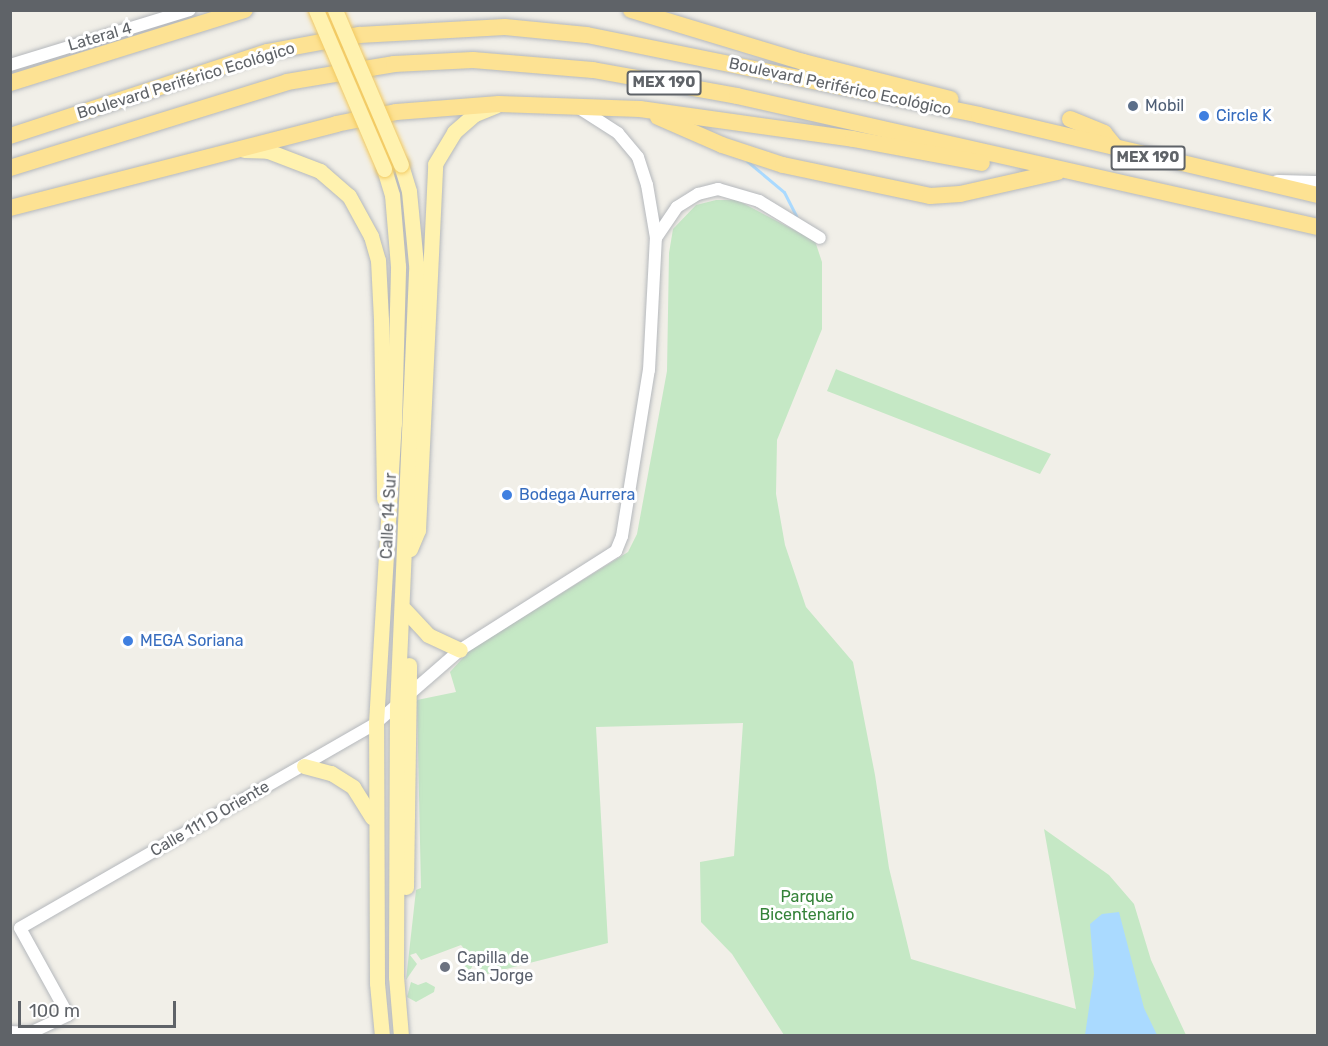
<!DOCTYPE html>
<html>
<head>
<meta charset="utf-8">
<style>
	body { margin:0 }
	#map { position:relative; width:1328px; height:1046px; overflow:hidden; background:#f1efe8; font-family:Rubik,sans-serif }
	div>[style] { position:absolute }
	.green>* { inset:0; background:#c5e8c5 }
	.water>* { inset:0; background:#aadaff }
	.stream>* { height:3px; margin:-1.5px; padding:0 1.5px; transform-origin:1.5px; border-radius:1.5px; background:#aadaff }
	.roads { filter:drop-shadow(0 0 2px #b5b8bc) drop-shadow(0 0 2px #b5b8bc) }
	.minor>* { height:12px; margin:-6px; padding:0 6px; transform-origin:6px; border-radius:6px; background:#fff }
	.major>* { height:15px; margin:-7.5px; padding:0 7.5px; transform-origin:7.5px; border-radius:7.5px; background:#fff2af }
	.highway>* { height:16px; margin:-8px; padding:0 8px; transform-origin:8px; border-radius:8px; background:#fde293 }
	.bridges { filter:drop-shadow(0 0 2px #f2c960) drop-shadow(0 0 2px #f2c960) }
	.major-bridge>* { height:15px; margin:-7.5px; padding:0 7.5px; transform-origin:7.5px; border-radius:7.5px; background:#fff2af }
	.dots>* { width:16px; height:16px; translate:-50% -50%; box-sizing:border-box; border:3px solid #fff; border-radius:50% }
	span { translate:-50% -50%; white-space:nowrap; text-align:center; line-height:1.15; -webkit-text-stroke:6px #fff; paint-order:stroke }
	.shield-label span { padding:2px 4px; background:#fff; border:2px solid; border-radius:4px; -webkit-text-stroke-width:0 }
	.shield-label { font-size:15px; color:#5f6368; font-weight:700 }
	.street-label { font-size:16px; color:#5f6368 }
	.service-label { font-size:16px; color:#4e5e75 }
	.left { translate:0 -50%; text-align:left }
	.shop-label { font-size:16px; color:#366cbe }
	.park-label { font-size:16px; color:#348238 }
	.worship-label { font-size:16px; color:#5b616d }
	.frame { position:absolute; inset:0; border:12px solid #5f6368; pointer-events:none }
	.scale { position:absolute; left:18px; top:1001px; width:158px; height:27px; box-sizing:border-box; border:3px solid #5f6368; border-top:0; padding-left:8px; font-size:18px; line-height:21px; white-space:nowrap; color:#5f6368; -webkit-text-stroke:4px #fff; paint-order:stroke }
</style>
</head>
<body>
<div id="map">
	<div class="green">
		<i style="clip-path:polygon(716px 200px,737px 200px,815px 241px,822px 262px,822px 329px,777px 440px,776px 494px,785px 545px,806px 607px,853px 662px,875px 775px,889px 868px,911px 959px,1076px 1009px,1044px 829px,1109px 875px,1134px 904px,1151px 960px,1186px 1035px,784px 1035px,732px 954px,701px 922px,700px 862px,734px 856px,743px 723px,596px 727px,608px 943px,483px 975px,474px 963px,468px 974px,460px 954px,466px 951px,461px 945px,421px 960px,416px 953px,410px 955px,417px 964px,406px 980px,416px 890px,421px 888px,417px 700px,456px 692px,450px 672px,470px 650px,628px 552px,637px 534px,667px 371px,669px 253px,673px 229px,696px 205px)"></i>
		<i style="clip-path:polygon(836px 369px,838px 370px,1051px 454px,1040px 474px,827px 391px)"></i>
		<i style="clip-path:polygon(411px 982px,418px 985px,426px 982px,435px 987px,434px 992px,416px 1002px,407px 997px)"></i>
	</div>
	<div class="water">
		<i style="clip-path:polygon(1119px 912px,1144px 1008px,1157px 1035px,1085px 1035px,1094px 974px,1090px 924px,1102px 914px)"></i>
	</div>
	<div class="stream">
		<i style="left:747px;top:161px;width:48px;rotate:40deg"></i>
		<i style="left:784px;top:192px;width:27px;rotate:63deg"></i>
	</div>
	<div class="roads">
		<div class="minor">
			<i style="left:10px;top:65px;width:188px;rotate:-17deg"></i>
			<i style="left:1277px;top:181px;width:41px;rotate:1.4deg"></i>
			<i style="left:656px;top:238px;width:37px;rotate:-56deg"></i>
			<i style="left:677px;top:207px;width:25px;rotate:-32deg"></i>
			<i style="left:698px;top:194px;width:21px;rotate:-14deg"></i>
			<i style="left:718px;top:189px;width:43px;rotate:16.3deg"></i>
			<i style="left:759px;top:201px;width:71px;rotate:31.2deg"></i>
			<i style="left:10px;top:1032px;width:20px;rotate:3deg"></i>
			<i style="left:30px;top:1033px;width:42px;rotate:-25.3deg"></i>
			<i style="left:68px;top:1015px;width:99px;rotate:-118.9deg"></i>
			<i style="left:20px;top:928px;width:411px;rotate:-29.9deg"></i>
			<i style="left:376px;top:723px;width:111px;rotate:-41deg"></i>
			<i style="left:460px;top:650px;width:185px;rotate:-32.4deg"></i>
			<i style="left:616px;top:551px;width:16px;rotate:-68deg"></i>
			<i style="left:622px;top:536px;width:168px;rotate:-80.8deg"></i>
			<i style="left:649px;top:370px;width:132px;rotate:-87deg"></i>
			<i style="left:656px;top:238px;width:54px;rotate:-99.6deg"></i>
			<i style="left:647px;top:185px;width:29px;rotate:-108deg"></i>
			<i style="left:638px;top:157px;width:31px;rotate:-130deg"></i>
			<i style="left:618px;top:133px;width:46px;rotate:-147.3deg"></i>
		</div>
		<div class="major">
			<i style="left:244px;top:150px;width:24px;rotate:2deg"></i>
			<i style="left:268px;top:151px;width:56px;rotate:21deg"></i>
			<i style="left:320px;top:171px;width:38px;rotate:41deg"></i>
			<i style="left:349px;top:196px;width:46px;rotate:61.2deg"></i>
			<i style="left:371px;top:236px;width:25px;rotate:74deg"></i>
			<i style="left:378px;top:260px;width:60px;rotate:87.1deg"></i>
			<i style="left:381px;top:320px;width:179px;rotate:89deg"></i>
			<i style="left:410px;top:549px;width:21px;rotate:-67deg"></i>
			<i style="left:418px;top:530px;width:366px;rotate:-87.3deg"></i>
			<i style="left:435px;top:164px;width:37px;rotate:-59deg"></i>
			<i style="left:454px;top:132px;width:28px;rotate:-41deg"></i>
			<i style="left:475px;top:114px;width:22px;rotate:-22deg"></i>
			<i style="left:404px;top:609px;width:35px;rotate:47deg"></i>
			<i style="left:428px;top:635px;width:35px;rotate:25deg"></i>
			<i style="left:304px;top:766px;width:28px;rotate:15deg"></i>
			<i style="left:331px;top:773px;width:26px;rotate:32deg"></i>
			<i style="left:353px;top:787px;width:36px;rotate:58deg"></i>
			<i style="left:406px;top:887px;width:222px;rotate:-89.2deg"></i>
			<i style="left:382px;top:1036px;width:53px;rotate:-95.4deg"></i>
			<i style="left:377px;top:983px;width:260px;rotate:-90.2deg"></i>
			<i style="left:376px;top:723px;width:301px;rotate:-86.6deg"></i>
			<i style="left:394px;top:423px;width:157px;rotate:-88.5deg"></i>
			<i style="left:398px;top:266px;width:71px;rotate:-94.8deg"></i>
			<i style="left:392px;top:195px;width:27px;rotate:-107deg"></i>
			<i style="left:401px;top:1036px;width:59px;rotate:-94.8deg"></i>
			<i style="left:396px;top:977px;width:269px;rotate:-89.8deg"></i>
			<i style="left:397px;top:708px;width:444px;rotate:-87.5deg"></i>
			<i style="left:416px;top:264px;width:73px;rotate:-95.5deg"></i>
			<i style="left:409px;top:191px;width:27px;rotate:-107deg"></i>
		</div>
		<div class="highway">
			<i style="left:631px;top:10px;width:180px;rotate:16.8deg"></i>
			<i style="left:803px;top:62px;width:152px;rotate:14.1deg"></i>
			<i style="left:10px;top:83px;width:246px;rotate:-17.3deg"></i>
			<i style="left:658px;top:117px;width:70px;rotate:23.6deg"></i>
			<i style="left:722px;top:145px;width:64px;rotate:18.2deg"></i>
			<i style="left:783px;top:165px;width:150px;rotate:11.9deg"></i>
			<i style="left:930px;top:196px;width:30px;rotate:-4deg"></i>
			<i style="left:960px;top:194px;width:100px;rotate:-12.7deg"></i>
			<i style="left:1070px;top:119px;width:37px;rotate:22deg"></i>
			<i style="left:1104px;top:133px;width:22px;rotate:51deg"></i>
			<i style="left:10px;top:136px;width:270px;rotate:-18.1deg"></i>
			<i style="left:267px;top:52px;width:94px;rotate:-10.5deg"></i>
			<i style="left:359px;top:35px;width:146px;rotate:-3.1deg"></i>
			<i style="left:505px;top:27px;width:82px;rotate:5.6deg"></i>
			<i style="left:587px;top:35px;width:400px;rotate:11.5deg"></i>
			<i style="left:979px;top:115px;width:348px;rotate:13.3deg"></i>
			<i style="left:10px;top:168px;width:290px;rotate:-17.2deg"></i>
			<i style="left:287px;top:82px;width:109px;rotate:-9.5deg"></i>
			<i style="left:394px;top:64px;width:79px;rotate:-2.9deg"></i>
			<i style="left:473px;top:60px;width:120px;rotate:4.8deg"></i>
			<i style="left:593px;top:70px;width:146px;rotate:10.2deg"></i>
			<i style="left:737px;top:96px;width:596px;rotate:12.71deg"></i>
			<i style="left:10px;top:208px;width:337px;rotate:-14.4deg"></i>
			<i style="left:336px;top:124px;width:61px;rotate:-11.3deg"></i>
			<i style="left:396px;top:112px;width:103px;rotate:-4.4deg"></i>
			<i style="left:499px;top:104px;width:141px;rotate:2deg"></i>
			<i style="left:640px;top:109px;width:215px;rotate:8deg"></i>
			<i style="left:853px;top:139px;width:131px;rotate:10.5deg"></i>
		</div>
	</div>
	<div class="bridges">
		<div class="major-bridge">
			<i style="left:316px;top:10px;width:173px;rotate:66.8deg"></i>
			<i style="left:335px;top:10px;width:168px;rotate:66.9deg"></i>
		</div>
	</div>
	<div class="dots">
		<i style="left:1133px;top:106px;background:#5c6f8a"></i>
		<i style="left:1204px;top:116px;background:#3f7fe0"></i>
		<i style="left:507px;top:495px;background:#3f7fe0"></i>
		<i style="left:128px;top:641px;background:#3f7fe0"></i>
		<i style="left:445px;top:967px;background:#6b7280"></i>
	</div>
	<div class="shield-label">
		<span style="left:664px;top:83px">MEX 190</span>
		<span style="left:1148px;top:158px">MEX 190</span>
	</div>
	<div class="street-label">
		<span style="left:100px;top:37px;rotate:-16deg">Lateral 4</span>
		<span style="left:186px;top:81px;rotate:-17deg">Boulevard Periférico Ecológico</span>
		<span style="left:840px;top:87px;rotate:12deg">Boulevard Periférico Ecológico</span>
		<span style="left:389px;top:516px;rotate:-87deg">Calle 14 Sur</span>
		<span style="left:210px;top:819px;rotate:-30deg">Calle 111 D Oriente</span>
	</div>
	<div class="service-label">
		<span class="left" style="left:1145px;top:106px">Mobil</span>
	</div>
	<div class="shop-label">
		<span class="left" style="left:1216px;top:116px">Circle K</span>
		<span class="left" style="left:519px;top:495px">Bodega Aurrera</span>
		<span class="left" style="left:140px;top:641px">MEGA Soriana</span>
	</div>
	<div class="park-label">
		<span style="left:807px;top:906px">Parque<br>Bicentenario</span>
	</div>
	<div class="worship-label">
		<span class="left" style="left:457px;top:967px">Capilla de<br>San Jorge</span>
	</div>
	<div class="frame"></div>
	<div class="scale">100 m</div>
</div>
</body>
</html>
